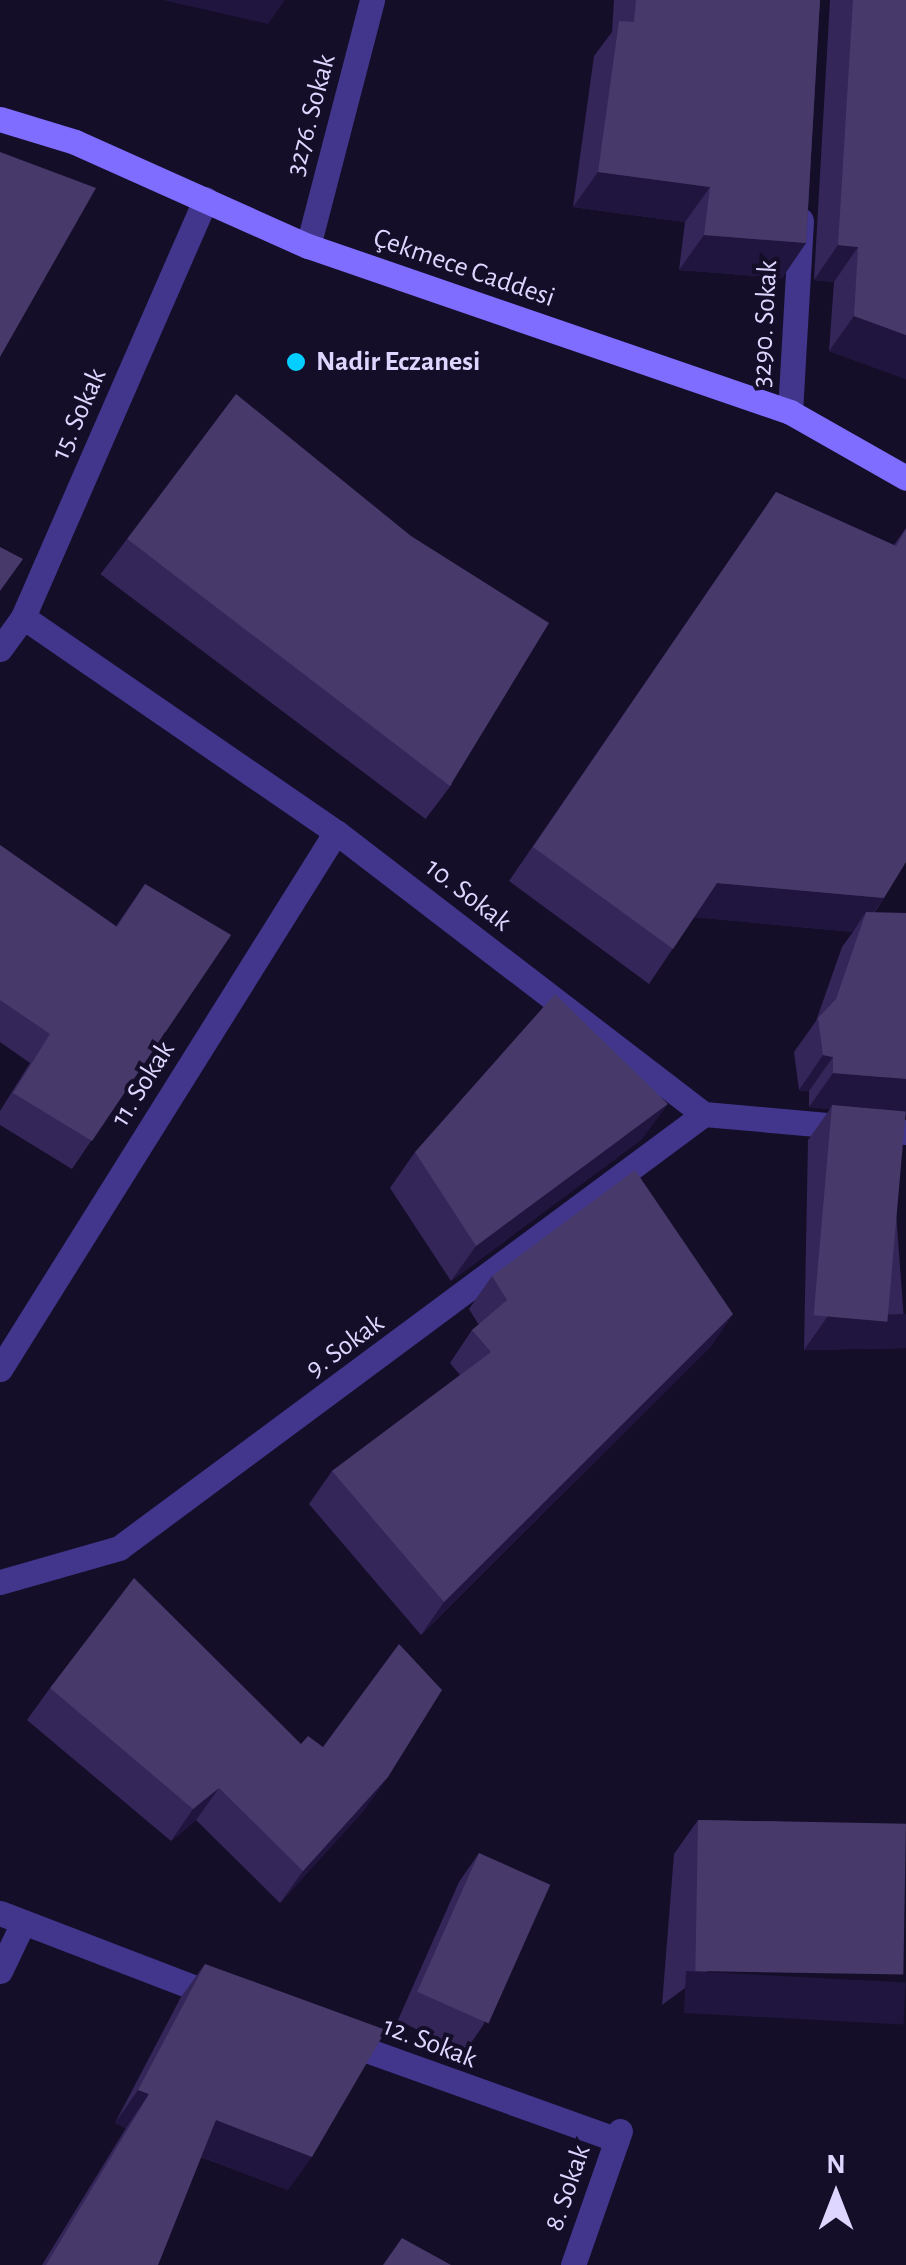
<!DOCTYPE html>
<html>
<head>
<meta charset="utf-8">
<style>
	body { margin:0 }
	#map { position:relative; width:906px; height:2265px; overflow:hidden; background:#150e29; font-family:"Alegreya Sans",sans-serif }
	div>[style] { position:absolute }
	.minor>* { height:25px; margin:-12.5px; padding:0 12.5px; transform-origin:12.5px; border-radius:12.5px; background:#41368c }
	.secondary>* { height:25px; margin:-12.5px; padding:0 12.5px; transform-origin:12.5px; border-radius:12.5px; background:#7e6dff }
	.wall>* { inset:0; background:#352659; transform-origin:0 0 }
	.shaded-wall>* { inset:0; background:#20153e; transform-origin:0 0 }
	.building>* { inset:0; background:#47396a; transform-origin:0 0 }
	.dots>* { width:28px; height:28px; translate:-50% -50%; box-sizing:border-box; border:5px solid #150e29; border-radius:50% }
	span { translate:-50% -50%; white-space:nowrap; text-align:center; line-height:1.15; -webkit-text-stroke:8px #150e29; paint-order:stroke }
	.street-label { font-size:28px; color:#dfd6ff }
	.poi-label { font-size:28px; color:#dfd6ff; font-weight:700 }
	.left { translate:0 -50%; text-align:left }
	.north { position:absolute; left:786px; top:2145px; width:100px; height:100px; -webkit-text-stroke:8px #150e29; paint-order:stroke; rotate:0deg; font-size:28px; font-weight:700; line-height:40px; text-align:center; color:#dfd6ff }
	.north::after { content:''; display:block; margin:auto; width:35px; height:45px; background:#dfd6ff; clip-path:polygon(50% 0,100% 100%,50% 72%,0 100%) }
</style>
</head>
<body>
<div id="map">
	<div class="minor">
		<i style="left:308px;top:246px;width:254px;rotate:-75.4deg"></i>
		<i style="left:790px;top:412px;width:192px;rotate:-86.7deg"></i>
		<i style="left:23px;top:617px;width:380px;rotate:34.5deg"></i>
		<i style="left:336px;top:832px;width:464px;rotate:37.5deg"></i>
		<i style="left:704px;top:1114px;width:203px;rotate:5.1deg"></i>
		<i style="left:0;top:649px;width:39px;rotate:-54deg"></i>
		<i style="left:23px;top:617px;width:456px;rotate:-66.4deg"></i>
		<i style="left:0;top:1369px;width:633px;rotate:-57.97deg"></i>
		<i style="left:0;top:1582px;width:124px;rotate:-15.9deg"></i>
		<i style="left:119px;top:1548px;width:728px;rotate:-36.57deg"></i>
		<i style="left:0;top:1913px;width:235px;rotate:21deg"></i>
		<i style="left:0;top:1971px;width:49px;rotate:-64.5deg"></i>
		<i style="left:341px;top:2041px;width:293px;rotate:19.7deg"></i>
		<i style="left:573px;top:2265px;width:142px;rotate:-70.7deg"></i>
	</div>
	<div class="secondary">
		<i style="left:0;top:119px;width:78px;rotate:17deg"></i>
		<i style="left:75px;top:142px;width:255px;rotate:24.1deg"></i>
		<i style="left:308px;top:246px;width:510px;rotate:19deg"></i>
		<i style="left:790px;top:412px;width:133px;rotate:29.6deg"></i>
	</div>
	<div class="wall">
		<i style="clip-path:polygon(614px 0,820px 0,806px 243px,782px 278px,679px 270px,685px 222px,573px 207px,594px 56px,612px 32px)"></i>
		<i style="clip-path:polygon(830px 0,906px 0,906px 379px,829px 351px,834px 282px,814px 280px)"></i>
		<i style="clip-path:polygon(776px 492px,894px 545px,906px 528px,884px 898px,874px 913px,906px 1348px,804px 1350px,808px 1140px,830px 1109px,809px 1107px,809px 1091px,799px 1090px,794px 1052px,816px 1021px,842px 947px,853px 932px,694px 917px,649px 984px,509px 881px)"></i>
		<i style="left:127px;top:539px;width:407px;height:44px;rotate:37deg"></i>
		<i style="clip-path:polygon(0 845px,116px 926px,145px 884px,231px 935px,72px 1169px,0 1125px,0 1111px,30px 1063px,0 1042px)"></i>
		<i style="clip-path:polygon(642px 1139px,451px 1281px,390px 1188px,415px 1152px)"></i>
		<i style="clip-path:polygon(492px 1276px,733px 1314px,710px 1347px,421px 1635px,309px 1504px,332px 1471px,460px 1375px,450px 1363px,472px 1330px,479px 1325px,469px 1309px)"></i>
		<i style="clip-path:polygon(50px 1688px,365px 1809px,280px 1903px,196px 1820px,171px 1841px,27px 1720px)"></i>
		<i style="clip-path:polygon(698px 1820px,906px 1825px,662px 2005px,674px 1854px)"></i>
		<i style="clip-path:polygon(479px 1853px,484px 2024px,464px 2053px,398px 2020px,459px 1882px)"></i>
		<i style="clip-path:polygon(205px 1964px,288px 2190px,201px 2157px,158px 2265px,42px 2265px,126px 2128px,115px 2123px,181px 1997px)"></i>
	</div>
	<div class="shaded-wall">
		<i style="clip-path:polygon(163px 0,285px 0,268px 24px)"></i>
		<i style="clip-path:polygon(598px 172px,710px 187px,685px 222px,573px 207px)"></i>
		<i style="clip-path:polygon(704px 235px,806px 243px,782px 278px,679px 270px)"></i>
		<i style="clip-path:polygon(838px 245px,858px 247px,834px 282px,814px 280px)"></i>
		<i style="clip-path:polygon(854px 316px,906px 335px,906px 379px,829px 351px)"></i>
		<i style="clip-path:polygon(717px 883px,884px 898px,859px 932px,866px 912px,853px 932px,693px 917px)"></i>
		<i style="clip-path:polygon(823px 1055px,833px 1057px,809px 1091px,799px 1090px)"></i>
		<i style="clip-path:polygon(833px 1073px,906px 1079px,906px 1116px,832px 1105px,830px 1109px,809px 1107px)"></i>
		<i style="clip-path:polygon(668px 1104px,642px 1139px,451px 1281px,476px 1246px)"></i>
		<i style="clip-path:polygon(733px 1314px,710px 1347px,421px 1635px,444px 1602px)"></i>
		<i style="clip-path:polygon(906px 1314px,906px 1348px,804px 1350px,828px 1316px)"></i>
		<i style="clip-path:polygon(388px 1777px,365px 1809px,280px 1903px,303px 1871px)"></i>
		<i style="clip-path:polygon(219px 1788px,196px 1820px,171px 1841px,193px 1809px)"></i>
		<i style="left:686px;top:1971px;width:220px;height:42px;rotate:3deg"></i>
		<i style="clip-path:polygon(138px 2090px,149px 2094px,126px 2128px,115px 2123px)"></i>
		<i style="clip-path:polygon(216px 2120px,312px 2157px,288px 2190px,192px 2153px)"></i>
	</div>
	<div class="building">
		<i style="clip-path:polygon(636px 0,820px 0,806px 243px,704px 235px,710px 187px,598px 172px,619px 21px,634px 22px)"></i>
		<i style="clip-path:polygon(853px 0,906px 0,906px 335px,854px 316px,858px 247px,838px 245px)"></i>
		<i style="clip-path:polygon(0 152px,96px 188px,0 357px)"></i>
		<i style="clip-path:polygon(236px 394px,411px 536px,549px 623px,450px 786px,127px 539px)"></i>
		<i style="clip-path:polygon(776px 492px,896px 546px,906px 529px,906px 862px,884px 898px,717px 883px,673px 949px,533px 847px)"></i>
		<i style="clip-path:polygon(0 547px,23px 559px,0 591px)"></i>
		<i style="clip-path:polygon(0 845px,117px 927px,145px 884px,231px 935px,92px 1141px,13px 1093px,50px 1034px,0 1000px)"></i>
		<i style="clip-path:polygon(866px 912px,906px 913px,906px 1079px,833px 1073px,833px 1057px,823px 1055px,818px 1018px,836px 999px)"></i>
		<i style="clip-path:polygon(555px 994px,668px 1104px,476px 1246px,415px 1152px)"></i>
		<i style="left:832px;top:1105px;width:74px;height:211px;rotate:5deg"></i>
		<i style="clip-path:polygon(635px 1170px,733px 1314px,444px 1602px,332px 1471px,491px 1352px,472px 1330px,507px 1300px,492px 1276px)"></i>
		<i style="clip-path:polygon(134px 1578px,301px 1744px,308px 1736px,323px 1747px,399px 1644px,442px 1690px,388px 1777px,303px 1871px,219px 1788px,193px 1809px,50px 1688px)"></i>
		<i style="left:698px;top:1820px;width:208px;height:151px;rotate:1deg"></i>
		<i style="left:479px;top:1853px;width:78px;height:152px;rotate:24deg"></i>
		<i style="clip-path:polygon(205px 1964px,386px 2030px,312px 2157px,216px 2120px,158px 2265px,46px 2265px,149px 2094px,138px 2090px)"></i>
		<i style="clip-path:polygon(402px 2238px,451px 2265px,383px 2265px)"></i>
	</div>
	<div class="dots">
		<i style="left:296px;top:362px;background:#02cfff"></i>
	</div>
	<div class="street-label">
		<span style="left:311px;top:115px;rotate:-75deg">3276. Sokak</span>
		<span style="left:464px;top:268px;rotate:19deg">Çekmece Caddesi</span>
		<span style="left:765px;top:324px;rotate:-87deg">3290. Sokak</span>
		<span style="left:79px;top:414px;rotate:-66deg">15. Sokak</span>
		<span style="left:468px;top:895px;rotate:38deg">10. Sokak</span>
		<span style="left:143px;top:1084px;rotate:-58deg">11. Sokak</span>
		<span style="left:345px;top:1346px;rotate:-36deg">9. Sokak</span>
		<span style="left:430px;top:2043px;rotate:21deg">12. Sokak</span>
		<span style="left:568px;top:2188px;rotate:-71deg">8. Sokak</span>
	</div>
	<div class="poi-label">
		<span class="left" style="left:316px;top:362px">Nadir Eczanesi</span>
	</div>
	<div class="north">N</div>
</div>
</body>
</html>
